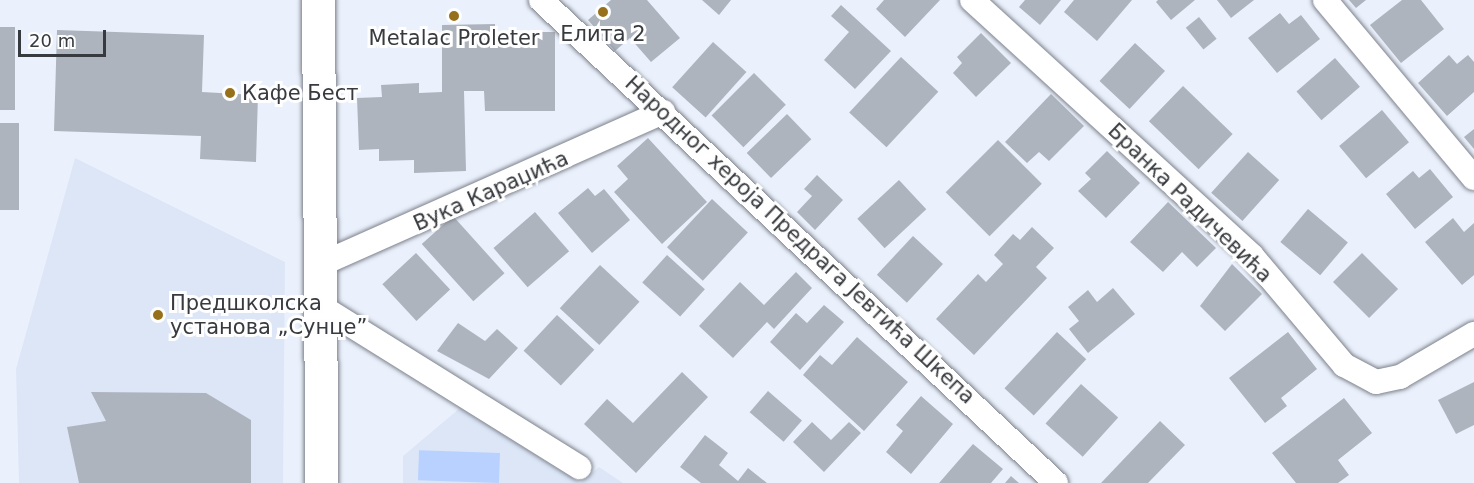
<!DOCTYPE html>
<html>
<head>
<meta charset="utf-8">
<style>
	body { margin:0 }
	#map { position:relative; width:1474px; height:483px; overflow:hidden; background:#ebf1fc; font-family:"DejaVu Sans",sans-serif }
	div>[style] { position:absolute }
	.built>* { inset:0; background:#dce6f7 }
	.green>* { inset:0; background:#b8d1fe; transform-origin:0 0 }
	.building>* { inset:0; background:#aeb4be; transform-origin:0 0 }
	.roads { filter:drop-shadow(0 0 2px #7c818b) drop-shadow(0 0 2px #7c818b) }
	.street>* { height:24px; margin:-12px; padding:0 12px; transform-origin:12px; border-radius:12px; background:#fff }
	.secondary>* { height:33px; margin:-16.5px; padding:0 16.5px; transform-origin:16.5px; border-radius:16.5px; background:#fff }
	.dots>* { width:16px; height:16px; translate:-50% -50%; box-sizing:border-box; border:3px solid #fefefe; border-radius:50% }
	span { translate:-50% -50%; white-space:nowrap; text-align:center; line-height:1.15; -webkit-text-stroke:6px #fefefe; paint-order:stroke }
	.poi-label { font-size:21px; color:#373a3e }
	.left { translate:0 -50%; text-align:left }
	.street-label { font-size:21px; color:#373a3e }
	.scale { position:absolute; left:18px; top:30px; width:88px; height:27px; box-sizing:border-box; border:3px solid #373a3e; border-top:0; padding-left:8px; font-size:18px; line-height:21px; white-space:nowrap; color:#373a3e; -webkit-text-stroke:4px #fefefe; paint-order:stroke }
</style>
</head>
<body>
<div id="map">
	<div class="built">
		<i style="clip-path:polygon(75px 158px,285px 262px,283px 483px,19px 483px,16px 369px)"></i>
		<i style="clip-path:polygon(460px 408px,580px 483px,599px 467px,623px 483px,403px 483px,403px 456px)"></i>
	</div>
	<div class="green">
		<i style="left:500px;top:453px;width:30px;height:81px;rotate:92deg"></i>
	</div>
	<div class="building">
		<i style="clip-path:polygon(611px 0,647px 0,680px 38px,651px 62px,630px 38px,615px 51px,588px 20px)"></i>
		<i style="clip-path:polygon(702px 0,731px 0,719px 15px)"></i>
		<i style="clip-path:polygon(884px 0,940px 0,905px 37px,876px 9px)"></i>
		<i style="clip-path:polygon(1025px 0,1061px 0,1040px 25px,1019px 7px)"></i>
		<i style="clip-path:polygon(1074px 0,1132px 0,1097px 41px,1064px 12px)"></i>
		<i style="clip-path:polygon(1195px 0,1171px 20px,1156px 2px,1158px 0)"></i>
		<i style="clip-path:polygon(1217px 0,1254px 0,1231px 18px)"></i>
		<i style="clip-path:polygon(1349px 0,1366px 0,1356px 8px)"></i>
		<i style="clip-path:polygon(1402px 0,1421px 0,1444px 29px,1401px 63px,1370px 25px)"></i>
		<i style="clip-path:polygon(841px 5px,891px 51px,855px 89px,824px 60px,849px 32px,831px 16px)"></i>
		<i style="clip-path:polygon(1280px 13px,1289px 24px,1301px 15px,1320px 39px,1277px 73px,1248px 38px)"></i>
		<i style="left:1199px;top:17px;width:28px;height:17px;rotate:51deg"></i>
		<i style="clip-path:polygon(495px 24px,495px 32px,555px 32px,555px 111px,485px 111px,484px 91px,464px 91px,466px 171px,414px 173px,414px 160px,379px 161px,379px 149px,359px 150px,357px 98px,382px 97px,381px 85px,419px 83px,419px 93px,442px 92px,442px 25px)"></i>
		<i style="left:0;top:27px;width:15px;height:83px"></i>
		<i style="clip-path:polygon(57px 30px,204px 35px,202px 92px,258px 95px,256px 162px,200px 159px,201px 136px,54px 131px)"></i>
		<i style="clip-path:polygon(981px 33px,1011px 63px,976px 97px,953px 73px,962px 63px,957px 57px)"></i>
		<i style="left:713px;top:42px;width:45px;height:61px;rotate:42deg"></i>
		<i style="left:1135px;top:43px;width:41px;height:52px;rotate:43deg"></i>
		<i style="clip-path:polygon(1449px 55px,1457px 64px,1468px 55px,1474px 62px,1474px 92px,1447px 116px,1418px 83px)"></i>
		<i style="left:901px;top:57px;width:51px;height:76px;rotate:43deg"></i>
		<i style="left:1335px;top:58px;width:38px;height:51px;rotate:49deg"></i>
		<i style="left:754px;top:73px;width:45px;height:60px;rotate:45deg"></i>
		<i style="left:1183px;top:86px;width:69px;height:49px;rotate:44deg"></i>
		<i style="clip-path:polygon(1051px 94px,1084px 126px,1049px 161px,1039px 152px,1027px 163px,1005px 142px)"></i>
		<i style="left:1382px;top:110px;width:42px;height:56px;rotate:50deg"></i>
		<i style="left:787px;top:114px;width:35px;height:56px;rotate:46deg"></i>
		<i style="left:19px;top:123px;width:87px;height:19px;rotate:90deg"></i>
		<i style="clip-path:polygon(1474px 129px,1474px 149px,1464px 137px)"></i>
		<i style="clip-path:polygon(648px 138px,707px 202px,662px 244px,614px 192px,628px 179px,617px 166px)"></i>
		<i style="left:998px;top:140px;width:62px;height:74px;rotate:45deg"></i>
		<i style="clip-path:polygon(1107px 151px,1140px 183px,1106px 218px,1078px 191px,1091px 179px,1085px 173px)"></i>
		<i style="left:1248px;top:152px;width:42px;height:55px;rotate:42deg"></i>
		<i style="clip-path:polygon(1430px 169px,1453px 197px,1415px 229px,1386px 194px,1413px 171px,1419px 178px)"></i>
		<i style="clip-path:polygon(817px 175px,843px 200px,815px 230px,797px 212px,812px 196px,804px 189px)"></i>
		<i style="left:899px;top:180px;width:40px;height:57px;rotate:47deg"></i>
		<i style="clip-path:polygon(588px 188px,595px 196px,604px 189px,630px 220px,592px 253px,558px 213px)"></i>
		<i style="left:712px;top:199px;width:49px;height:66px;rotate:43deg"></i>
		<i style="clip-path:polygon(1168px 202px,1216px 248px,1197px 267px,1182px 252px,1163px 272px,1130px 242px)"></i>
		<i style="left:1308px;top:209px;width:52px;height:43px;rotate:40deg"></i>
		<i style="left:535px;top:212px;width:52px;height:55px;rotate:49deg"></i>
		<i style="left:453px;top:216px;width:77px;height:42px;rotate:48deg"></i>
		<i style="clip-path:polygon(1453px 218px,1464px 232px,1474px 223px,1474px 275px,1462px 285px,1425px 242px)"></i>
		<i style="clip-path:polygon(1032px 227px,1054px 248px,1036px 267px,1047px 278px,974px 355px,936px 319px,978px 274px,986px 282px,1003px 264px,994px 255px,1013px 234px,1020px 240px)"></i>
		<i style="left:913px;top:236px;width:41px;height:53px;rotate:43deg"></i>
		<i style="left:416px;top:253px;width:50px;height:46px;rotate:47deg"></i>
		<i style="left:1362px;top:253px;width:51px;height:41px;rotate:45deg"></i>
		<i style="left:667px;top:255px;width:51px;height:37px;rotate:42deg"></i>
		<i style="clip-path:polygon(1232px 264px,1262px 294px,1225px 331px,1200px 306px)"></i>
		<i style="left:600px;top:265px;width:54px;height:59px;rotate:43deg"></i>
		<i style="clip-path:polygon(796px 272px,812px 288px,774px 329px,767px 322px,733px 358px,699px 326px,740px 282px,764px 305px)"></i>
		<i style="clip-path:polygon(1113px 288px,1135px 314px,1088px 353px,1069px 329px,1079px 321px,1068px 307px,1088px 290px,1097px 302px)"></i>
		<i style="clip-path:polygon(824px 305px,844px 322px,800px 370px,770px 342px,796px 313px,807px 323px)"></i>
		<i style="left:557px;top:315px;width:51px;height:49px;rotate:43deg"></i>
		<i style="clip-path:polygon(458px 323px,485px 341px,497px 329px,518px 348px,489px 379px,437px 351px)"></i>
		<i style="left:1057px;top:332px;width:40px;height:77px;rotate:43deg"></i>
		<i style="clip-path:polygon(1288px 332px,1317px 369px,1281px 398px,1287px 406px,1265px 423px,1229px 378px)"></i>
		<i style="clip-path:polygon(857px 337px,908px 382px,864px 431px,803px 375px,820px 355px,832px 365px)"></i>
		<i style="clip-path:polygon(682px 372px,708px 397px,636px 473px,584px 424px,607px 399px,633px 423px)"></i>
		<i style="clip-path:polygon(1474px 382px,1474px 425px,1456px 434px,1438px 400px)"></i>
		<i style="left:1081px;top:384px;width:50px;height:53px;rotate:42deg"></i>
		<i style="left:768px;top:391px;width:45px;height:28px;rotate:41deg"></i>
		<i style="clip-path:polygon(91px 392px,206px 393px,251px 420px,251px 483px,79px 483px,67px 427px,106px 421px)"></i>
		<i style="clip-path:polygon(921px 396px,953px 424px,911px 474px,886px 452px,903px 431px,896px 425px)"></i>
		<i style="clip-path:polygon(1344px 398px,1372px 433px,1338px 460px,1349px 475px,1338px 483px,1296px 483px,1272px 453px)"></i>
		<i style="clip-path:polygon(1160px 421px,1185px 445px,1148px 483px,1101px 483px)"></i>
		<i style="clip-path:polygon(812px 422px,831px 440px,849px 422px,861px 433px,824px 472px,793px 442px)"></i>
		<i style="clip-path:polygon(705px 435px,728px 453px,719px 465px,738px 481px,748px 468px,767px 483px,701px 483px,680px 467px)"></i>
		<i style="clip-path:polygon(973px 444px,1003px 469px,991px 483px,939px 483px)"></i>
		<i style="clip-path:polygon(1011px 476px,1019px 483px,1005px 483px)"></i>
	</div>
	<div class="roads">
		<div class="street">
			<i style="left:541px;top:0;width:706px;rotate:43.16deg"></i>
			<i style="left:972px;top:0;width:379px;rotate:42.4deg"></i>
			<i style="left:1252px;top:256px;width:143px;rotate:49.8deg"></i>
			<i style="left:1344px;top:365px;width:36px;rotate:28deg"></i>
			<i style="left:1376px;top:382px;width:25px;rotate:-12deg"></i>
			<i style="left:1400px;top:377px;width:86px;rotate:-30.2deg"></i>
			<i style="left:1325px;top:0;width:232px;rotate:50.1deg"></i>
			<i style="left:317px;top:266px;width:379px;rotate:-24deg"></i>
			<i style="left:317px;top:304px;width:309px;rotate:31.9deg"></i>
		</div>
		<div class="secondary">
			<i style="left:318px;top:0;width:483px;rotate:89.6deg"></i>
		</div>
	</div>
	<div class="dots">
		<i style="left:603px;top:12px;background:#97701b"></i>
		<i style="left:454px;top:16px;background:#97701b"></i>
		<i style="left:230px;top:93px;background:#97701b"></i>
		<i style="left:158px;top:315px;background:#97701b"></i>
	</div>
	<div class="poi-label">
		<span style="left:603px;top:34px">Елита 2</span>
		<span style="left:454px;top:38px">Metalac Proleter</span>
		<span class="left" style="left:242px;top:93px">Кафе Бест</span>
		<span class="left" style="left:170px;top:315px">Предшколска<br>установа „Сунце”</span>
	</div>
	<div class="street-label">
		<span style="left:491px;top:191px;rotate:-24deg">Вука Караџића</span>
		<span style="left:1190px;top:203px;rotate:44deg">Бранка Радичевића</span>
		<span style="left:800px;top:240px;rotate:43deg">Народног хероја Предрага Јевтића Шкепа</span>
	</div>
	<div class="scale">20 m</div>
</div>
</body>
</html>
